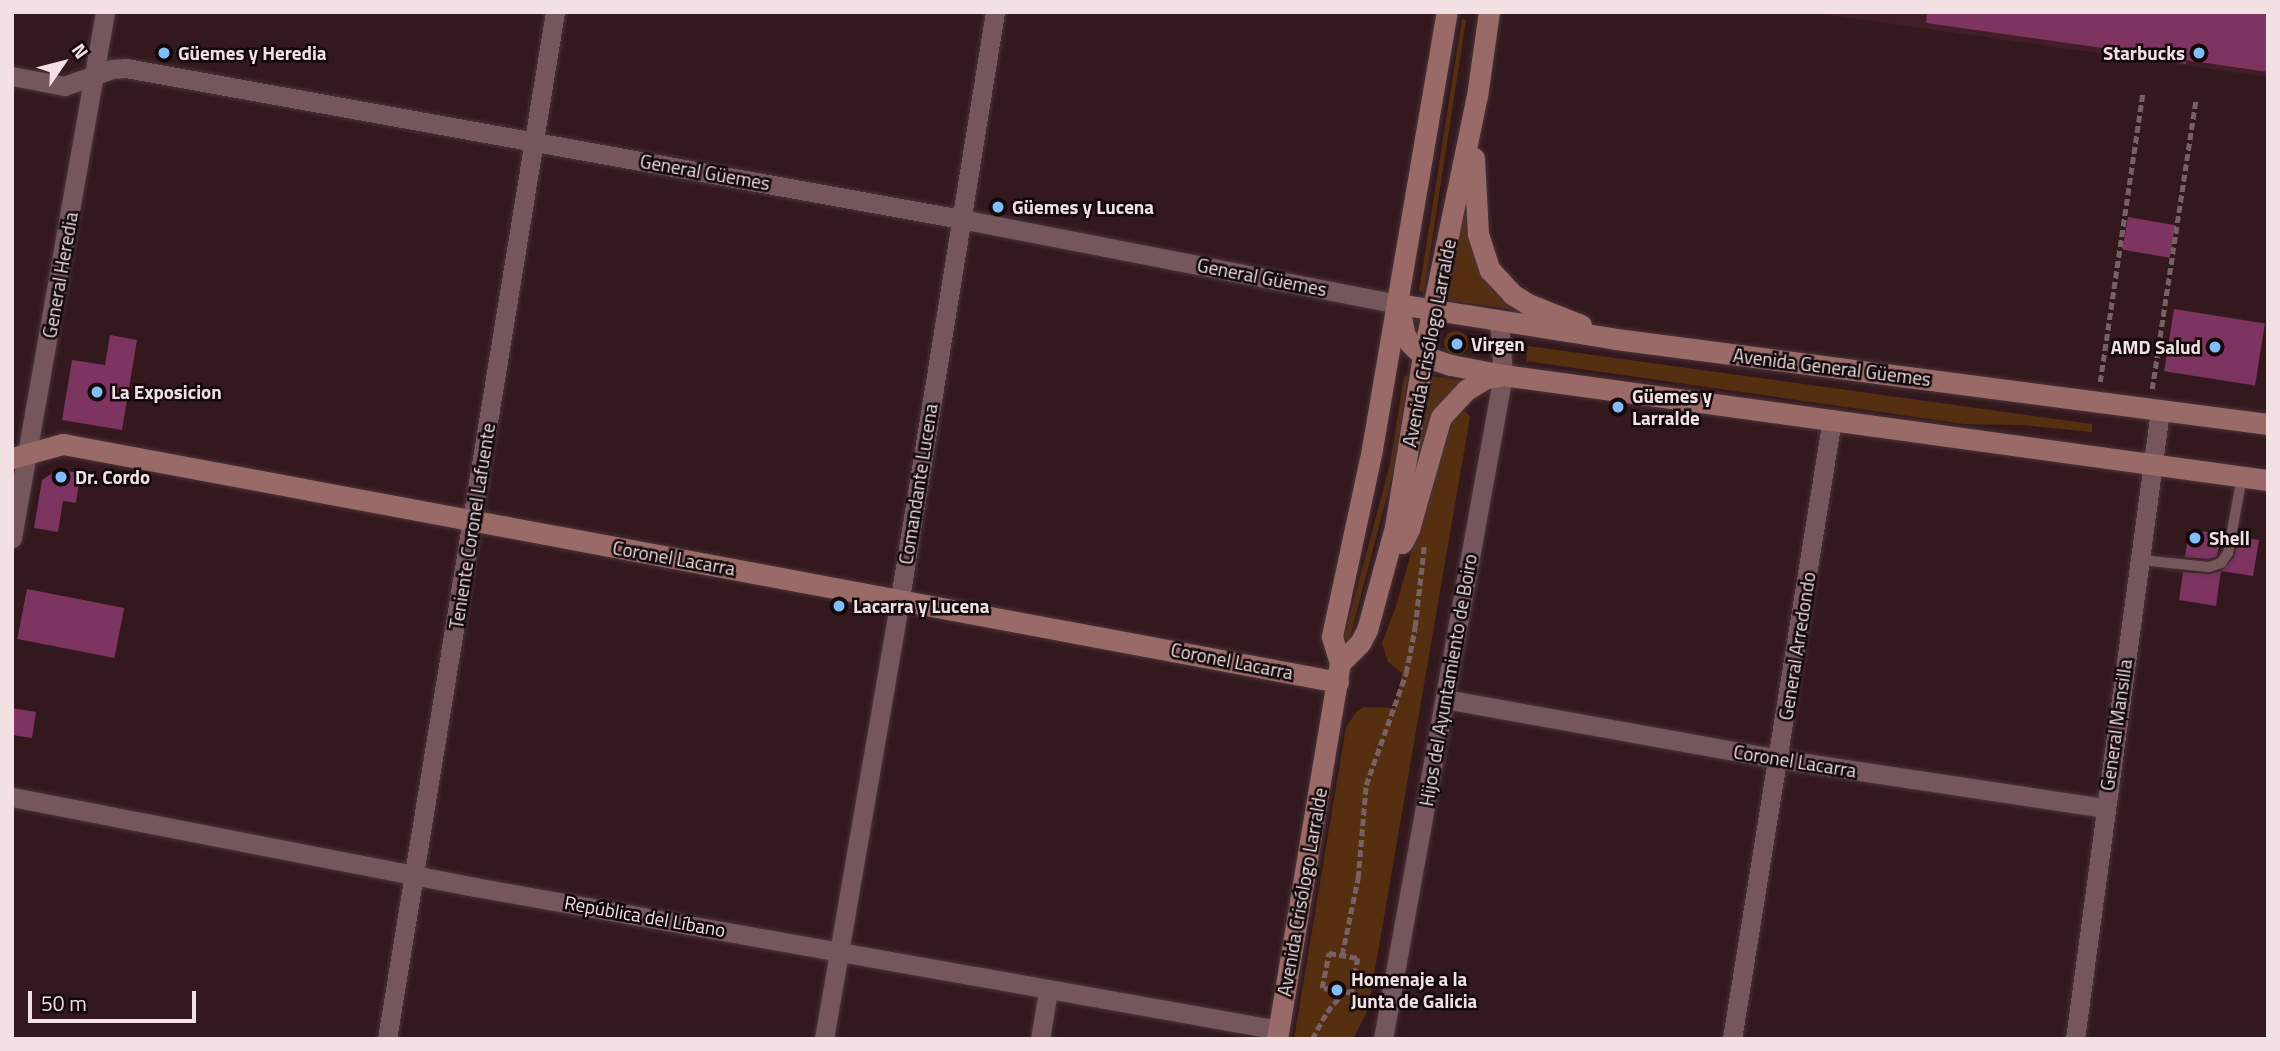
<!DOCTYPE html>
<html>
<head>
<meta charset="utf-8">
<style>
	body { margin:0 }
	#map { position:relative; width:2280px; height:1051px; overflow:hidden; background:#33191e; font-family:"Titillium Web",sans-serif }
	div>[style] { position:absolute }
	.built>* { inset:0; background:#401f26 }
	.green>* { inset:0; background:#562f11 }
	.round { border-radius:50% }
	.building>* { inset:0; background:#7d3461; transform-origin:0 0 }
	.path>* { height:4.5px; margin-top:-2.25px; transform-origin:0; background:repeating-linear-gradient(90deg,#786165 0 7px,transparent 0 10.5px) }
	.roads { filter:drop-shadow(0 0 2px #493438) drop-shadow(0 0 2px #493438) }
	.lane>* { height:10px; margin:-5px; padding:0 5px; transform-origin:5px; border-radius:5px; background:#75565b }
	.street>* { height:19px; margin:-9.5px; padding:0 9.5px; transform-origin:9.5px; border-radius:9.5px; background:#75565b }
	.secondary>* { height:21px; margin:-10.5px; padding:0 10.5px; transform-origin:10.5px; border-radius:10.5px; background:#9a6a69 }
	.dots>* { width:19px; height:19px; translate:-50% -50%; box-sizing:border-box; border:4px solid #13080a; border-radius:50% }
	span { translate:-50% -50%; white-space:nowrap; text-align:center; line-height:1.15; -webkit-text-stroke:5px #13080a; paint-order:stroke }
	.poi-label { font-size:19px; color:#f2e0e2; font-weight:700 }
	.left { translate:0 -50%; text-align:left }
	.right { translate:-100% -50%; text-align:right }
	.street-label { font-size:19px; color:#f2e0e2 }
	.frame { position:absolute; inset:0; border:14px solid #f2e0e2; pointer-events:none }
	.north { position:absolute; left:28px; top:28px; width:70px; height:70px; -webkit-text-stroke:5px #13080a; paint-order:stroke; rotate:55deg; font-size:19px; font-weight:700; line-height:28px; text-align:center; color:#f2e0e2 }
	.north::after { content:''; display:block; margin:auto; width:24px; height:32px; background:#f2e0e2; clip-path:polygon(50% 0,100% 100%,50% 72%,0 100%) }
	.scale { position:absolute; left:28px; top:991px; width:168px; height:32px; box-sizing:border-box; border:4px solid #f2e0e2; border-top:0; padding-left:9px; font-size:21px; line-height:24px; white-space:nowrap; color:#f2e0e2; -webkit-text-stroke:5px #13080a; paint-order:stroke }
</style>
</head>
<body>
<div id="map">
	<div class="built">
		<i style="clip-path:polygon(1808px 12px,2268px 12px,2268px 77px)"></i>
	</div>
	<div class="green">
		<i style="clip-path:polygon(1462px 19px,1466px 20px,1424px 292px,1419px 291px)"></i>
		<i style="clip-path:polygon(1469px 177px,1475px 258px,1495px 291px,1520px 310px,1445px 300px)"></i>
		<i class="round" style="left:1444px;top:331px;width:24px;height:24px"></i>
		<i style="clip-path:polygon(1528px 346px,2092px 424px,2092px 432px,2023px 425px,1964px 424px,1526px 361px)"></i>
		<i style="clip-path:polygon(1408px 375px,1395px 465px,1349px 641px,1344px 637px,1390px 464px,1404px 377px)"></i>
		<i style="clip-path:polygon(1430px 376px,1472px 382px,1433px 412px,1419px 464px,1415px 463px)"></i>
		<i style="clip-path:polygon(1465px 411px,1470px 417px,1368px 1010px,1353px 1039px,1294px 1039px,1346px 727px,1357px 711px,1365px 707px,1395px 708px,1402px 673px,1388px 662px,1382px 643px,1396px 606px,1447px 427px,1454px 416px)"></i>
	</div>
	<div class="building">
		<i style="clip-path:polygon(1927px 12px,2268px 12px,2268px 72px,2186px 60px,2186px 64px,2158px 60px,2159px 56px,1926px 23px)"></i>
		<i style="left:2128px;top:217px;width:48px;height:33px;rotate:10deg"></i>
		<i style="left:2174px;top:309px;width:92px;height:63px;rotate:9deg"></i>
		<i style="clip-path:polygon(110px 335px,137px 340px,122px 430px,62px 420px,72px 360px,105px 365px)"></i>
		<i style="clip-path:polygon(57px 470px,80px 473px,76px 503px,63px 501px,58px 532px,34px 528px,42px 480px)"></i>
		<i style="clip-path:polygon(2189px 529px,2224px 535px,2216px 557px,2208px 559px,2185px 557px)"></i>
		<i style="clip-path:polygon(2239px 537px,2259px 540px,2253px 576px,2221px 571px,2234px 557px)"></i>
		<i style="clip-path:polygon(2221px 571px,2216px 606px,2179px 600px,2183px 572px,2209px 574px)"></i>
		<i style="left:27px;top:589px;width:99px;height:51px;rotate:11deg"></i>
		<i style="clip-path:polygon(12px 708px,36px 712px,32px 738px,12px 735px)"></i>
	</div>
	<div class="path">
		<i style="left:2100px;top:382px;width:293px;rotate:-81.6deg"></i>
		<i style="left:2152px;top:389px;width:293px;rotate:-81.4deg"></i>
		<i style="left:1329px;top:953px;width:29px;rotate:10deg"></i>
		<i style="left:1358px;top:958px;width:36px;rotate:100deg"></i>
		<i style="left:1352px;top:993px;width:30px;rotate:-171deg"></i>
		<i style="left:1322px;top:988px;width:36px;rotate:-79deg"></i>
		<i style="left:1342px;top:955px;width:79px;rotate:-78.3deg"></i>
		<i style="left:1358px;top:878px;width:93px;rotate:-85.1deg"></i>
		<i style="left:1366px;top:785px;width:119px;rotate:-70.3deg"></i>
		<i style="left:1406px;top:673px;width:47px;rotate:-78.9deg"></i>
		<i style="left:1415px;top:627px;width:81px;rotate:-83.6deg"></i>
		<i style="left:1312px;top:1039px;width:31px;rotate:-61deg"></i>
		<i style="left:1327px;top:1012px;width:25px;rotate:-50deg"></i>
	</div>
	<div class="roads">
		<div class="lane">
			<i style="left:2141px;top:560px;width:68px;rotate:5.9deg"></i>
			<i style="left:2209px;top:567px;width:13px;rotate:-18deg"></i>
			<i style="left:2221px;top:563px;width:12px;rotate:-55deg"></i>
			<i style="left:2228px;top:553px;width:77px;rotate:-79.6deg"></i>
		</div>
		<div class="street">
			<i style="left:12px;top:76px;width:53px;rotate:10.9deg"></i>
			<i style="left:64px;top:86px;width:51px;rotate:-19.5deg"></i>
			<i style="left:112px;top:69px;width:14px;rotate:-4deg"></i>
			<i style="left:126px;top:68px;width:849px;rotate:10.25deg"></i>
			<i style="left:961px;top:219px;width:445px;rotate:11deg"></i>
			<i style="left:12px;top:538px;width:534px;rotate:-79.97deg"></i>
			<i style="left:1445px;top:699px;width:340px;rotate:10.2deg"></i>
			<i style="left:1780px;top:759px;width:328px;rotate:8.6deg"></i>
			<i style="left:12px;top:797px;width:472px;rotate:11deg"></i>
			<i style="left:475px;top:887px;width:817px;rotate:10.09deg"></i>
			<i style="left:387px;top:1039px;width:1041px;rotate:-80.71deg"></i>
			<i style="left:824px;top:1039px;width:448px;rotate:-80.2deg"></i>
			<i style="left:900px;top:598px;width:594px;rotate:-80.79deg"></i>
			<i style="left:1040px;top:1039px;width:49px;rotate:-80.5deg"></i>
			<i style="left:1383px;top:1039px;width:675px;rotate:-79.76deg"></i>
			<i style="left:1503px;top:375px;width:55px;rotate:-94.2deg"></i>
			<i style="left:1732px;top:1039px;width:628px;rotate:-80.84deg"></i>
			<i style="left:2075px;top:1039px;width:634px;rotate:-82.29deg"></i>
		</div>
		<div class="secondary">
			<i style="left:1474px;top:158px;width:76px;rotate:87deg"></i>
			<i style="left:1478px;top:234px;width:38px;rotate:72deg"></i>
			<i style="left:1490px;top:270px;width:33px;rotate:47deg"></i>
			<i style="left:1512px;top:294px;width:19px;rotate:32deg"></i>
			<i style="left:1528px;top:304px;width:57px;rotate:21.6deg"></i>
			<i style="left:1398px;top:304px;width:221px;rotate:9.1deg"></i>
			<i style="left:1616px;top:339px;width:658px;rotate:7.43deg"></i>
			<i style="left:1400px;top:313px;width:24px;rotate:78deg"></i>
			<i style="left:1405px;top:336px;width:9px;rotate:54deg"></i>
			<i style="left:1410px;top:343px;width:18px;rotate:45deg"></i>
			<i style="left:1423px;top:356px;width:29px;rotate:18deg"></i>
			<i style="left:1451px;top:365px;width:53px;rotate:10.9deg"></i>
			<i style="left:1503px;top:375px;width:772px;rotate:7.82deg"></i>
			<i style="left:12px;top:458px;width:53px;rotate:-15.4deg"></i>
			<i style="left:63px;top:444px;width:1297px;rotate:10.57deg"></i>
			<i style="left:1402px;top:543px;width:16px;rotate:-63deg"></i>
			<i style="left:1409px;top:529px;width:116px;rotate:-74.1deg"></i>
			<i style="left:1441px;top:417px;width:37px;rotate:-47deg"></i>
			<i style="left:1466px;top:390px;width:23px;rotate:-31deg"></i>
			<i style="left:1486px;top:378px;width:13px;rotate:-9deg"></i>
			<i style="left:1340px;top:663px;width:28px;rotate:-45deg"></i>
			<i style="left:1360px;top:643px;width:15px;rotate:-62deg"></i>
			<i style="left:1367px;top:630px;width:107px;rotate:-74.8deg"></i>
			<i style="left:1395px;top:527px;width:173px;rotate:-80.7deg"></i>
			<i style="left:1423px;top:356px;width:266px;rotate:-78.3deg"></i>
			<i style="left:1477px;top:96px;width:85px;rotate:-81.9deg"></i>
			<i style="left:1277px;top:1039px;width:381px;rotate:-80.5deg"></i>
			<i style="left:1340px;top:663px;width:28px;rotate:-107deg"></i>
			<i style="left:1332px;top:636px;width:191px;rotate:-77.9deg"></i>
			<i style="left:1372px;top:449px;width:443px;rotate:-80.3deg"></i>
		</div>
	</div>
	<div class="dots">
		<i style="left:164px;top:53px;background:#83bcfb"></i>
		<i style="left:2199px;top:53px;background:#83bcfb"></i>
		<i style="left:998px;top:207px;background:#83bcfb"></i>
		<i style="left:1457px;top:344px;background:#83bcfb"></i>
		<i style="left:2215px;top:347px;background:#83bcfb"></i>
		<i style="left:97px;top:392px;background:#83bcfb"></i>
		<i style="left:1618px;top:407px;background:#83bcfb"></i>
		<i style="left:61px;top:477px;background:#83bcfb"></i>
		<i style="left:2195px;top:538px;background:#83bcfb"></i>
		<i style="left:839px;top:606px;background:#83bcfb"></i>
		<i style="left:1337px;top:990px;background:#83bcfb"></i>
	</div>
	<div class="poi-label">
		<span class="left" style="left:178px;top:53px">Güemes y Heredia</span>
		<span class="right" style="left:2185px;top:53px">Starbucks</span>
		<span class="left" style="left:1012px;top:207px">Güemes y Lucena</span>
		<span class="left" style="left:1471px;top:344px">Virgen</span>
		<span class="right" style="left:2201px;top:347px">AMD Salud</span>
		<span class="left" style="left:111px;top:392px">La Exposicion</span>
		<span class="left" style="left:1632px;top:407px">Güemes y<br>Larralde</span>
		<span class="left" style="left:75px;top:477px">Dr. Cordo</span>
		<span class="left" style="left:2209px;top:538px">Shell</span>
		<span class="left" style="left:853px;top:606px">Lacarra y Lucena</span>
		<span class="left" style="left:1351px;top:990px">Homenaje a la<br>Junta de Galicia</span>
	</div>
	<div class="street-label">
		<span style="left:705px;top:172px;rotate:10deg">General Güemes</span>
		<span style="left:60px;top:275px;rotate:-80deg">General Heredia</span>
		<span style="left:1262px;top:277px;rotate:11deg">General Güemes</span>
		<span style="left:1429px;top:343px;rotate:-79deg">Avenida Crisólogo Larralde</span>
		<span style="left:1832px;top:367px;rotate:7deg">Avenida General Güemes</span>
		<span style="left:918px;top:484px;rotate:-81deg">Comandante Lucena</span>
		<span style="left:472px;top:526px;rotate:-81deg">Teniente Coronel Lafuente</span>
		<span style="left:674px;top:558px;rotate:10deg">Coronel Lacarra</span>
		<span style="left:1797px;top:646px;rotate:-81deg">General Arredondo</span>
		<span style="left:1232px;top:661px;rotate:11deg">Coronel Lacarra</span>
		<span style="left:1448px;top:680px;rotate:-80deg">Hijos del Ayuntamiento de Boiro</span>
		<span style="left:2116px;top:725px;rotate:-82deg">General Mansilla</span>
		<span style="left:1795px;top:761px;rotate:9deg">Coronel Lacarra</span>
		<span style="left:1302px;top:892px;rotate:-80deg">Avenida Crisólogo Larralde</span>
		<span style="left:645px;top:916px;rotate:10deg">República del Líbano</span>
	</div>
	<div class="frame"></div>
	<div class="north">N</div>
	<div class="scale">50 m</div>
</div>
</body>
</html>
